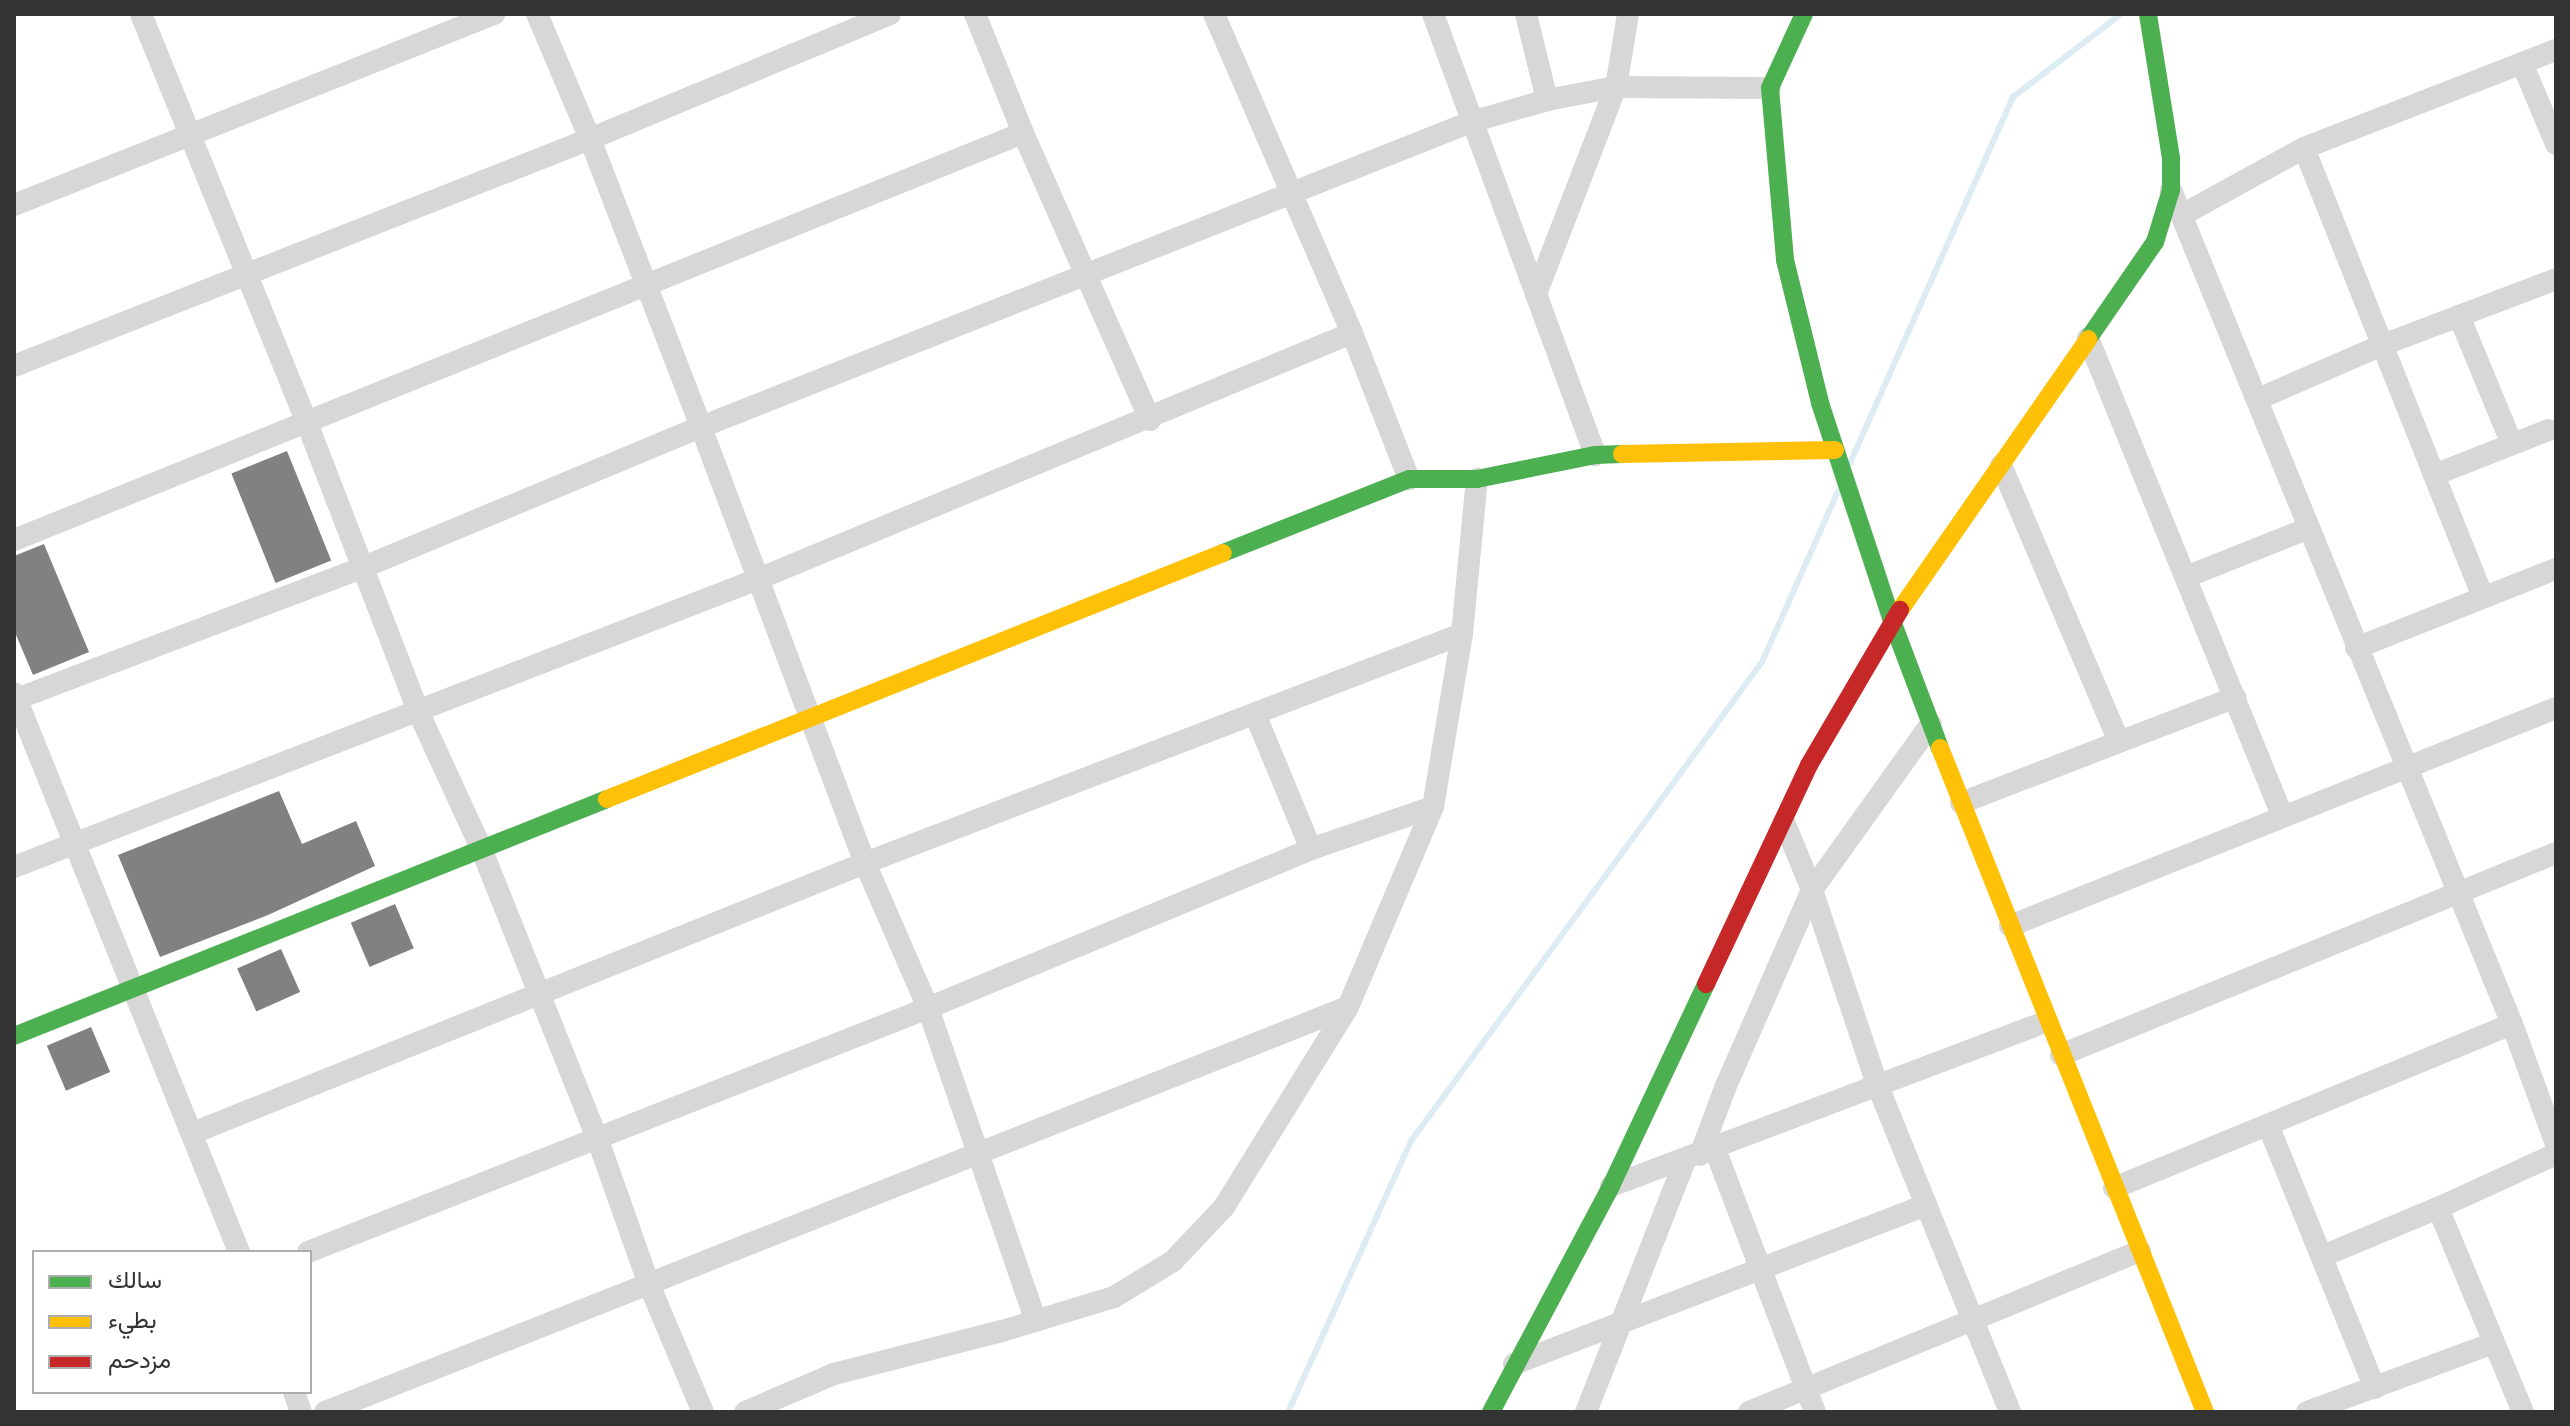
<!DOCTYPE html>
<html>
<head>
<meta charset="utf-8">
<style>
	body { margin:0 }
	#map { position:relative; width:2570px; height:1426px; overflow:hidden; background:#fff; font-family:"Sofia Sans Condensed",Vazirmatn,sans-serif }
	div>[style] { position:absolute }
	.stream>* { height:6px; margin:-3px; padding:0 3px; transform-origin:3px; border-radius:3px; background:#ddebf3 }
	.building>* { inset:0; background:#818181; transform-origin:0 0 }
	.street>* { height:22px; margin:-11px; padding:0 11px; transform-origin:11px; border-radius:11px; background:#d7d7d7 }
	.fast>* { height:18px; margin:-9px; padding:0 9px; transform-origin:9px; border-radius:9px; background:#4caf50 }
	.slow>* { height:18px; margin:-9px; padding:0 9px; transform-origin:9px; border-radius:9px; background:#ffc107 }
	.jam>* { height:18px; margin:-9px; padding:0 9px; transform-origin:9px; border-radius:9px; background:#c62828 }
	span { translate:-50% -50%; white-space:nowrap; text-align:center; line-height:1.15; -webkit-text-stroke:8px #fff; paint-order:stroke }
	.frame { position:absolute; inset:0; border:16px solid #333; pointer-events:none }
	.legend { position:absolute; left:32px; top:1250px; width:280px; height:144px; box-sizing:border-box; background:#fff; border:2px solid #adadad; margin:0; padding:10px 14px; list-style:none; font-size:24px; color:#333 }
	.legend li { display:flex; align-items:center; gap:16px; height:40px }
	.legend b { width:40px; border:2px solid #adadad }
</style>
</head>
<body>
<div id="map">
	<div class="stream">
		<i style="left:1850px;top:463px;width:401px;rotate:-66deg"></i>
		<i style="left:2013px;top:97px;width:136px;rotate:-37.5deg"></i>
		<i style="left:1288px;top:1412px;width:298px;rotate:-65.6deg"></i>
		<i style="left:1411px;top:1141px;width:594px;rotate:-53.77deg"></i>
		<i style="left:1762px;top:662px;width:187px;rotate:-66deg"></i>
	</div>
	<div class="building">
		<i style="left:287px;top:451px;width:118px;height:60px;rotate:68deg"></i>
		<i style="clip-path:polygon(44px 544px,89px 652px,33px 675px,14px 630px,14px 556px)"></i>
		<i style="clip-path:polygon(279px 791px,302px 844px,356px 821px,375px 866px,268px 915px,160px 957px,118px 855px)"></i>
		<i style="left:395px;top:904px;width:48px;height:48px;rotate:67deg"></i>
		<i style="left:281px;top:949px;width:47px;height:48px;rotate:66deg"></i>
		<i style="left:91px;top:1027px;width:49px;height:48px;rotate:67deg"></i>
	</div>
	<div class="street">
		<i style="left:141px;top:14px;width:441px;rotate:67.9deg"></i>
		<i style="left:307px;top:423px;width:309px;rotate:68.9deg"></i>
		<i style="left:418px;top:711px;width:151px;rotate:65.3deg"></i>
		<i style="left:481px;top:848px;width:315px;rotate:68.2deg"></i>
		<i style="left:598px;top:1140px;width:151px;rotate:70.6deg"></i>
		<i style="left:648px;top:1282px;width:141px;rotate:67.1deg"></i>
		<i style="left:537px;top:14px;width:136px;rotate:67deg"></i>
		<i style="left:590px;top:139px;width:309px;rotate:68.9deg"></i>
		<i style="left:701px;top:427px;width:466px;rotate:69.4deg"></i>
		<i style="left:865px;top:863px;width:158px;rotate:66.5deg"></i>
		<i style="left:928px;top:1008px;width:331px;rotate:71deg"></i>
		<i style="left:975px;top:14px;width:128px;rotate:68deg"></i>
		<i style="left:1023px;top:133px;width:314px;rotate:66.1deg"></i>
		<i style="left:1214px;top:14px;width:348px;rotate:66.6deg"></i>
		<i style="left:1352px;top:333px;width:157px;rotate:68.7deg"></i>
		<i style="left:1433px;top:14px;width:470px;rotate:69.8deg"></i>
		<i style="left:1526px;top:14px;width:89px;rotate:76.3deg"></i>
		<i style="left:2522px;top:63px;width:88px;rotate:67.2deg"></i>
		<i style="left:2304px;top:148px;width:352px;rotate:68.3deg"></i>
		<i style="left:2434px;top:475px;width:123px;rotate:-21.5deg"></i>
		<i style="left:2171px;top:190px;width:901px;rotate:67.76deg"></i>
		<i style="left:2512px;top:1024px;width:128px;rotate:69.9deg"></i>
		<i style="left:14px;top:205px;width:517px;rotate:-21.7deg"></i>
		<i style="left:2182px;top:215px;width:139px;rotate:-28.8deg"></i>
		<i style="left:2304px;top:148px;width:270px;rotate:-21.3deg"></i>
		<i style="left:1536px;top:294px;width:222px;rotate:-68.9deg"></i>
		<i style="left:1616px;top:87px;width:74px;rotate:-80.7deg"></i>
		<i style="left:2459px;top:316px;width:139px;rotate:67.5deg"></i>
		<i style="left:2088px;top:338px;width:515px;rotate:67.87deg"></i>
		<i style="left:14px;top:366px;width:619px;rotate:-21.51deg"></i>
		<i style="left:590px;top:139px;width:325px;rotate:-22.6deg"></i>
		<i style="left:2258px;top:399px;width:133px;rotate:-23.5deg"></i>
		<i style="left:2380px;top:346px;width:188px;rotate:-20.8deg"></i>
		<i style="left:2001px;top:465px;width:300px;rotate:66.9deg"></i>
		<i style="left:2434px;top:475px;width:131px;rotate:68.1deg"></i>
		<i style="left:14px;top:540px;width:1088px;rotate:-21.97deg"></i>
		<i style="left:2186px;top:577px;width:132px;rotate:-21.7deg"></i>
		<i style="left:2356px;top:648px;width:215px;rotate:-21.6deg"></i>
		<i style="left:14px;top:693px;width:603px;rotate:68.07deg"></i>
		<i style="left:14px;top:700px;width:374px;rotate:-20.8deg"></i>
		<i style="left:364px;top:567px;width:365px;rotate:-22.6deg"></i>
		<i style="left:701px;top:427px;width:828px;rotate:-21.61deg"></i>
		<i style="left:1471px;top:122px;width:79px;rotate:-16.1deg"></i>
		<i style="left:1547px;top:100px;width:70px;rotate:-10.7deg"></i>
		<i style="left:1616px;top:87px;width:154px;rotate:0.4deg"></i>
		<i style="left:1255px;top:714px;width:146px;rotate:67.5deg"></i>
		<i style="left:1961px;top:803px;width:294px;rotate:-21.1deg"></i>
		<i style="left:1784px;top:822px;width:74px;rotate:67.6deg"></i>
		<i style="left:1812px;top:890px;width:205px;rotate:71.5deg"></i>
		<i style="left:1877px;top:1084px;width:354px;rotate:67.9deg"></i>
		<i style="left:14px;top:867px;width:798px;rotate:-21.16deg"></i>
		<i style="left:758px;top:579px;width:643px;rotate:-22.5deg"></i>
		<i style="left:2010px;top:926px;width:588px;rotate:-21.77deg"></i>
		<i style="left:2061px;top:1055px;width:535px;rotate:-22.2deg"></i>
		<i style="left:2268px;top:1125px;width:284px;rotate:67.9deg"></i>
		<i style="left:193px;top:1133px;width:724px;rotate:-21.89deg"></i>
		<i style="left:865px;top:863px;width:639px;rotate:-20.99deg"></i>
		<i style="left:1715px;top:1149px;width:281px;rotate:69.2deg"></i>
		<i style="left:1700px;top:1155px;width:72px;rotate:-69.5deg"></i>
		<i style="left:1725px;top:1088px;width:216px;rotate:-66.3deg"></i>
		<i style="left:1812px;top:890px;width:204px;rotate:-54.4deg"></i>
		<i style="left:1611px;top:1186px;width:466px;rotate:-20.7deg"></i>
		<i style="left:2114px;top:1188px;width:430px;rotate:-22.4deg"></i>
		<i style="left:308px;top:1252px;width:666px;rotate:-21.48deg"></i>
		<i style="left:928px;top:1008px;width:415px;rotate:-22.5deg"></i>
		<i style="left:1311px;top:849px;width:129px;rotate:-19deg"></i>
		<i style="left:2323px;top:1256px;width:125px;rotate:-22.7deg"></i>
		<i style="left:1514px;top:1364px;width:442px;rotate:-21.1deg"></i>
		<i style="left:294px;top:1392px;width:21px;rotate:71deg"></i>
		<i style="left:325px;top:1412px;width:1100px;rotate:-21.6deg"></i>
		<i style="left:745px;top:1412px;width:97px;rotate:-23.1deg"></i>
		<i style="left:834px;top:1374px;width:173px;rotate:-14.4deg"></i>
		<i style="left:1002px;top:1331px;width:117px;rotate:-16.9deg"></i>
		<i style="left:1114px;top:1297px;width:69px;rotate:-31.4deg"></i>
		<i style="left:1173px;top:1261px;width:74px;rotate:-46.6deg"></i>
		<i style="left:1224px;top:1207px;width:235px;rotate:-58.2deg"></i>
		<i style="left:1348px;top:1007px;width:217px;rotate:-67deg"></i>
		<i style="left:1433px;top:807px;width:175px;rotate:-80.5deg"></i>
		<i style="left:1462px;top:634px;width:156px;rotate:-84.5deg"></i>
		<i style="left:1586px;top:1412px;width:270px;rotate:-68.5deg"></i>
		<i style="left:1749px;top:1412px;width:423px;rotate:-22.4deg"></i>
		<i style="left:2307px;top:1412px;width:199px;rotate:-20.3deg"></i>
		<i style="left:2523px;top:1412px;width:221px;rotate:-112.6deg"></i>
		<i style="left:2438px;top:1208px;width:130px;rotate:-24.6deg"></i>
	</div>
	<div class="fast">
		<i style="left:1804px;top:14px;width:81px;rotate:114.7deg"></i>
		<i style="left:1770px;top:88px;width:173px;rotate:85deg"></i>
		<i style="left:1785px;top:260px;width:147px;rotate:76.2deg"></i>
		<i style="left:1820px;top:403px;width:230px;rotate:71.7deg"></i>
		<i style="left:1892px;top:621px;width:136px;rotate:69.3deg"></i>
		<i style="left:2088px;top:339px;width:118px;rotate:-55.4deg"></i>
		<i style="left:2155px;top:242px;width:54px;rotate:-72.9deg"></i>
		<i style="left:2171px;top:190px;width:32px;rotate:-90deg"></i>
		<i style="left:2171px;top:158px;width:146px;rotate:-99.1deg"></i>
		<i style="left:1223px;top:553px;width:200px;rotate:-21.7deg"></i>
		<i style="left:1409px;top:479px;width:68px"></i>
		<i style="left:1477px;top:479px;width:120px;rotate:-11.5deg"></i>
		<i style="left:1595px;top:455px;width:27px;rotate:-2deg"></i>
		<i style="left:14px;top:1036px;width:639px;rotate:-21.78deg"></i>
		<i style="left:1491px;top:1412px;width:256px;rotate:-62deg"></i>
		<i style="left:1611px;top:1186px;width:223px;rotate:-64.8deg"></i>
	</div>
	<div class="slow">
		<i style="left:1622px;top:454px;width:213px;rotate:-1.1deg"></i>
		<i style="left:1900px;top:610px;width:330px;rotate:-55.2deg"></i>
		<i style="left:1940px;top:748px;width:715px;rotate:68.24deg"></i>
		<i style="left:607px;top:799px;width:663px;rotate:-21.77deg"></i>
	</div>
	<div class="jam">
		<i style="left:1706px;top:984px;width:242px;rotate:-64.8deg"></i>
		<i style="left:1809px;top:765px;width:180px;rotate:-59.6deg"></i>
	</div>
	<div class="frame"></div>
	<ul class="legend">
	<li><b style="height:10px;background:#4caf50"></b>سالك</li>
	<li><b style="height:10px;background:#ffc107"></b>بطيء</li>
	<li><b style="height:10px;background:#c62828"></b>مزدحم</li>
	</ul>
</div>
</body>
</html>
